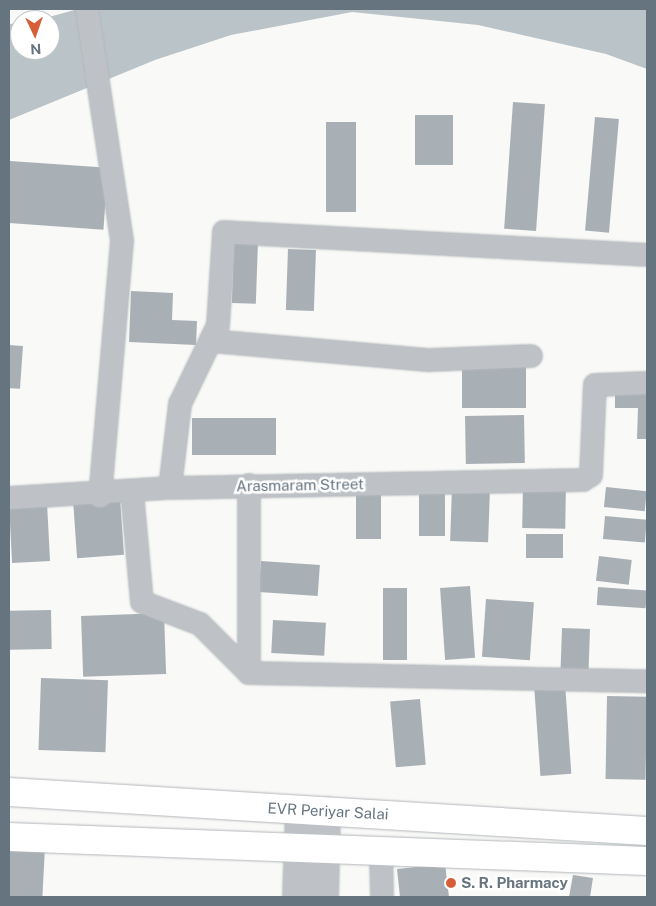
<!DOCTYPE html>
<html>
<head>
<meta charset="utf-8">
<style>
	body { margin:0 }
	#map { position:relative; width:656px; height:906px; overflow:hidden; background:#f9f9f7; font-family:"Public Sans",sans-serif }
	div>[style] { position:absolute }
	.water>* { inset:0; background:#bac4c8 }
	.building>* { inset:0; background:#a8b0b5; transform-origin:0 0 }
	.roads { filter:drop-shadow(0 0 1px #b2b7bb) drop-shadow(0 0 1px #b2b7bb) }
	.minor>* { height:22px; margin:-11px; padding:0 11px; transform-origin:11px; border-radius:11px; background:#bec2c6 }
	.tertiary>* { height:28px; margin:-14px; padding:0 14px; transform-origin:14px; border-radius:14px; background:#bec2c6 }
	.primary>* { height:28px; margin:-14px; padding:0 14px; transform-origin:14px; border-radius:14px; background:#fff }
	.dots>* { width:14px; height:14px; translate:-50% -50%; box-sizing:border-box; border:2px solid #fff; border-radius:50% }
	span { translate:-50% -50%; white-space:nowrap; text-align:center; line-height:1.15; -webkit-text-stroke:5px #fff; paint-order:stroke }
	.street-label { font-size:15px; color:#66747f }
	.poi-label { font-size:15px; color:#66747f; font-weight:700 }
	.left { translate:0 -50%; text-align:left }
	.frame { position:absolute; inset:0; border:10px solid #66747f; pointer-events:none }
	.north { position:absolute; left:10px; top:10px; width:50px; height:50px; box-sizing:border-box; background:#fff; border:1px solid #c2c7cc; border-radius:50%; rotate:177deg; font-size:14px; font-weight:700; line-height:20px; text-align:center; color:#66747f }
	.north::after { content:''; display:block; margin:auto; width:18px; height:22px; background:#d75f38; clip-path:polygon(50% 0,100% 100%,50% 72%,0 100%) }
</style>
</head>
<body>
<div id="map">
	<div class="water">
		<i style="clip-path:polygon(78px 9px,647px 9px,647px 69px,606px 54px,478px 25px,352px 12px,231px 35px,155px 60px,9px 120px,9px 24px,20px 23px,20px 50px,50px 50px,50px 20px,38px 20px)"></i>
	</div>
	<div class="building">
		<i style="left:513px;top:102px;width:32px;height:127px;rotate:4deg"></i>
		<i style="left:453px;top:115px;width:50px;height:38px;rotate:90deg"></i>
		<i style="left:595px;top:117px;width:24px;height:114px;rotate:5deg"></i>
		<i style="left:326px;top:122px;width:30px;height:90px"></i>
		<i style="left:10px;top:161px;width:98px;height:62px;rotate:4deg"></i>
		<i style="left:234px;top:241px;width:24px;height:62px;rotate:2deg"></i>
		<i style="left:288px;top:249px;width:28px;height:61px;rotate:2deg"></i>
		<i style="clip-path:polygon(131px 291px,173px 293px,172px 320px,197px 321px,196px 345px,129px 342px)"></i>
		<i style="left:9px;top:345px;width:14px;height:43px;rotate:4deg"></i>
		<i style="left:462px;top:364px;width:64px;height:44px"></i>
		<i style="clip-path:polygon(615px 387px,647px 387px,647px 439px,637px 439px,638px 408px,615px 408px)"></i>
		<i style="left:524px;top:415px;width:48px;height:59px;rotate:89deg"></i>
		<i style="left:192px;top:418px;width:84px;height:37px"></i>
		<i style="left:523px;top:483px;width:43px;height:45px;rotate:1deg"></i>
		<i style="left:356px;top:485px;width:25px;height:54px"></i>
		<i style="left:452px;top:487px;width:38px;height:54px;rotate:2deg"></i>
		<i style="left:606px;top:487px;width:41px;height:20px;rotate:6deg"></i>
		<i style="left:445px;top:489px;width:47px;height:26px;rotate:90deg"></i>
		<i style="left:120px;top:498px;width:57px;height:47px;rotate:86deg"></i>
		<i style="left:47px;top:503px;width:58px;height:38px;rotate:87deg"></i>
		<i style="left:605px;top:516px;width:42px;height:23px;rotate:5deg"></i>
		<i style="left:563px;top:534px;width:24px;height:37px;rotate:90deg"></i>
		<i style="left:599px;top:556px;width:33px;height:25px;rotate:7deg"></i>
		<i style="left:261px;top:561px;width:59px;height:31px;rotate:4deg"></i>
		<i style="left:470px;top:586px;width:72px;height:30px;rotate:86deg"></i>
		<i style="left:598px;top:587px;width:49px;height:18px;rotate:4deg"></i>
		<i style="left:383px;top:588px;width:24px;height:72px"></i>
		<i style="left:486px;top:599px;width:48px;height:58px;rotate:4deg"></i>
		<i style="left:51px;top:610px;width:39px;height:42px;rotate:89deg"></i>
		<i style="left:164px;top:613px;width:61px;height:83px;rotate:88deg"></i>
		<i style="left:273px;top:620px;width:53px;height:33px;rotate:3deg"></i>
		<i style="left:562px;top:628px;width:28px;height:42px;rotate:2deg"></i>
		<i style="left:41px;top:678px;width:67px;height:72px;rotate:2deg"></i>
		<i style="left:565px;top:683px;width:91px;height:31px;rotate:86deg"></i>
		<i style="left:607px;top:696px;width:40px;height:83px;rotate:1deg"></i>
		<i style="left:420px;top:699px;width:66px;height:30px;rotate:85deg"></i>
		<i style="left:9px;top:846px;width:36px;height:51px;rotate:3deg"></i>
		<i style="clip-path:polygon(445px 864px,449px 897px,400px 897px,397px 869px)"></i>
		<i style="clip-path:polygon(573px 875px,593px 878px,590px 897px,569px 897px)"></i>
	</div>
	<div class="roads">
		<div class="minor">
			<i style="left:87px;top:9px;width:235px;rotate:81.4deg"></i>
			<i style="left:122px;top:241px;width:256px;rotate:94.9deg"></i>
			<i style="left:211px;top:341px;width:220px;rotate:5deg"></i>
			<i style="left:430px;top:360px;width:101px;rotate:-2.3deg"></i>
			<i style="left:170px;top:488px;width:85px;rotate:-83.2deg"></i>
			<i style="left:180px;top:404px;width:88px;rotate:-64.3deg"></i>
			<i style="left:218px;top:325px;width:93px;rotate:-86.3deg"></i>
			<i style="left:224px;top:232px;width:424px;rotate:3.1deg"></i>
			<i style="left:132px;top:492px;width:110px;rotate:84.8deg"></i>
			<i style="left:142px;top:602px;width:62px;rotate:20.8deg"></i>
			<i style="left:200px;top:624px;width:69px;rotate:45deg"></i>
			<i style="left:249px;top:673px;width:398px;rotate:1.2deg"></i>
			<i style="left:9px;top:498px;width:161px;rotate:-3.6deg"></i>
			<i style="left:170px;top:488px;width:413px;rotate:-1.1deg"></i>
			<i style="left:583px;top:480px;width:9px;rotate:-32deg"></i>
			<i style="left:591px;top:475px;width:90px;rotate:-87.5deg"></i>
			<i style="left:595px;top:385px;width:52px;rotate:-2.2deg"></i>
			<i style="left:249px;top:673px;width:188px;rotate:-90deg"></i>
			<i style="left:381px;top:852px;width:45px;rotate:88.7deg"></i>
		</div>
		<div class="tertiary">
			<i style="left:297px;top:897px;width:87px;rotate:-88deg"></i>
			<i style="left:324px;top:897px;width:86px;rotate:-88.7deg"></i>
		</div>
		<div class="primary">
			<i style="left:9px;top:792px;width:639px;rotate:3.5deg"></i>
			<i style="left:9px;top:837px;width:638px;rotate:2.15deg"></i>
		</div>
	</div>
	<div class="dots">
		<i style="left:451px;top:883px;background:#d75f38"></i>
	</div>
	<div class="street-label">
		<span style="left:300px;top:485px;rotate:-1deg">Arasmaram Street</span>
		<span style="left:328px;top:811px;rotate:3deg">EVR Periyar Salai</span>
	</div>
	<div class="poi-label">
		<span class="left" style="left:461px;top:883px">S. R. Pharmacy</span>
	</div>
	<div class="frame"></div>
	<div class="north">N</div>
</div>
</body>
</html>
